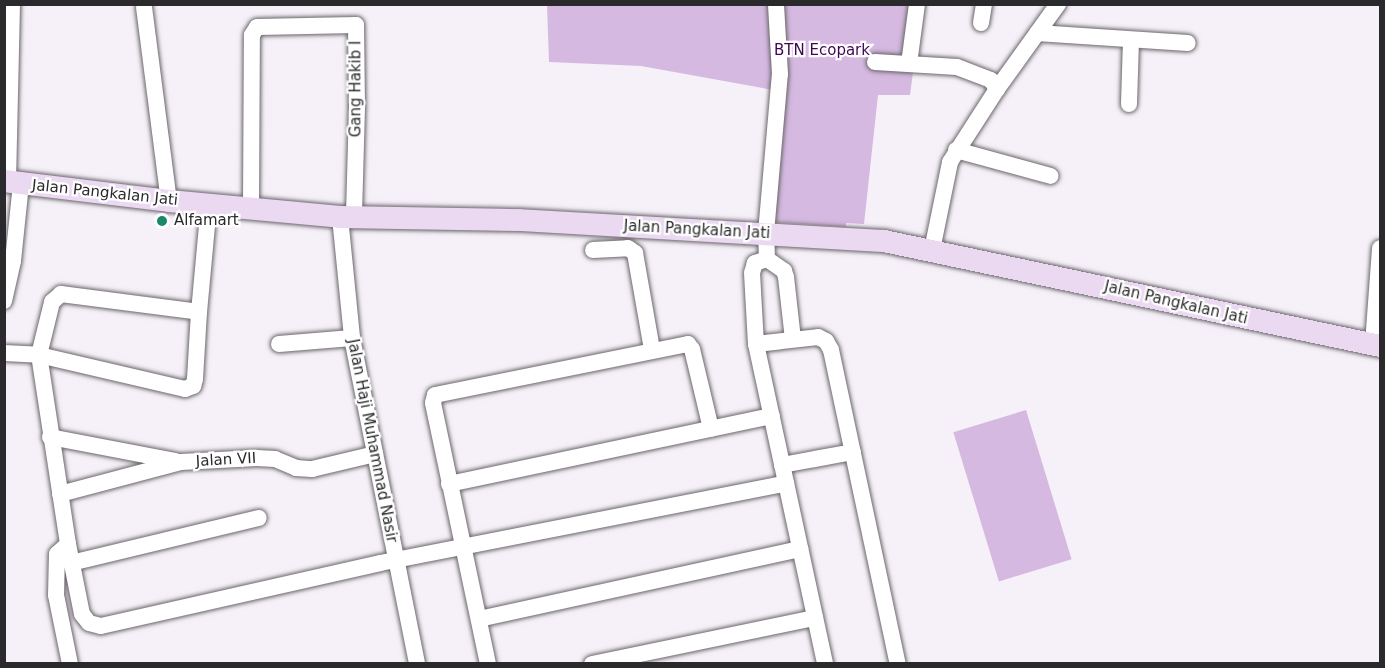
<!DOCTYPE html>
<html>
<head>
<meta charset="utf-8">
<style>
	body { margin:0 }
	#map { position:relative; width:1385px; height:668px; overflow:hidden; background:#f6f1f8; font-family:"DejaVu Sans",sans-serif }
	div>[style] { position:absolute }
	.green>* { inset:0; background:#d5b9e0; transform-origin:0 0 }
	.roads { filter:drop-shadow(0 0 2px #6b666c) drop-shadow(0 0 2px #6b666c) }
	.minor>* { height:16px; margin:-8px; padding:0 8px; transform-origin:8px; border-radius:8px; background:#fff }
	.secondary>* { height:22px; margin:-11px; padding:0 11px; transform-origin:11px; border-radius:11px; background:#ebd9f2 }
	.dots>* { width:16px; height:16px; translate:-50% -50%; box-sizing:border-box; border:3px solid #fff; border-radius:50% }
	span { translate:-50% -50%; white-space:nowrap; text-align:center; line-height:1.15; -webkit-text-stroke:4.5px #fff; paint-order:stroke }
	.park-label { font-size:15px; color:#410653 }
	.street-label { font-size:15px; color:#2a292b }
	.poi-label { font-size:15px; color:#2a292b }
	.left { translate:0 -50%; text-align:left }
	.frame { position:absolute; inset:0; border:6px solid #2a292b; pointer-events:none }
</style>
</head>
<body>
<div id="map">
	<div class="green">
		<i style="clip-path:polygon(547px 5px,922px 5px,910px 95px,878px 95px,864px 224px,846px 223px,846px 227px,772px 222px,773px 90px,641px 66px,549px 62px)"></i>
		<i style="left:1026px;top:410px;width:156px;height:76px;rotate:73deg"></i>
	</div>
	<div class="roads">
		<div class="minor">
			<i style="left:144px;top:7px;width:196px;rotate:82.7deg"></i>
			<i style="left:981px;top:23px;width:19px;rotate:-81deg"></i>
			<i style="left:1037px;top:33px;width:151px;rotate:3.8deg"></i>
			<i style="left:875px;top:62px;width:82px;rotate:3.5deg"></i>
			<i style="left:957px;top:67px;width:36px;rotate:21deg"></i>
			<i style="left:991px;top:80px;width:11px;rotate:56deg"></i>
			<i style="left:909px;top:64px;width:61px;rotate:-82.4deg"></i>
			<i style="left:1129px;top:104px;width:64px;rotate:-88.2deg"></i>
			<i style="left:956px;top:150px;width:98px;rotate:15.3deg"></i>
			<i style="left:8px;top:181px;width:177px;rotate:-88.7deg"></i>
			<i style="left:251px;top:207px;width:172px;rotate:-89.7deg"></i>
			<i style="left:252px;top:35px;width:9px;rotate:-58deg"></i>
			<i style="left:257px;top:27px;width:99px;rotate:-1.2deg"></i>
			<i style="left:356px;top:25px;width:82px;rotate:89.3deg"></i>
			<i style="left:357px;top:107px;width:110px;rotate:91.6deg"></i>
			<i style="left:340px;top:217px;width:122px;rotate:84.3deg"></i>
			<i style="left:352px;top:338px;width:332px;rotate:78.7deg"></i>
			<i style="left:593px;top:250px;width:35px;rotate:-3deg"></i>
			<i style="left:628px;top:248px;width:9px;rotate:36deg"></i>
			<i style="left:635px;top:253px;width:97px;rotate:80deg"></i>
			<i style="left:932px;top:250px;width:90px;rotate:-78.4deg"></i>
			<i style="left:950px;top:162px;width:87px;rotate:-57.2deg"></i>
			<i style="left:997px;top:89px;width:105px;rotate:-54.3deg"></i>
			<i style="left:767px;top:259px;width:13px;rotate:162deg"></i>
			<i style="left:755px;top:263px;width:10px;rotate:107deg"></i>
			<i style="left:752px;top:273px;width:71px;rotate:86.8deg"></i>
			<i style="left:756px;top:344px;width:327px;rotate:77.8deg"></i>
			<i style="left:767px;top:259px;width:26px;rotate:-92deg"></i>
			<i style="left:766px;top:233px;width:160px;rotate:-85deg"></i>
			<i style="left:780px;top:74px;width:70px;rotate:-93.3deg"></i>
			<i style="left:767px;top:259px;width:21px;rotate:35deg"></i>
			<i style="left:784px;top:271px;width:6px;rotate:72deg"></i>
			<i style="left:786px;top:277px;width:62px;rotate:83.6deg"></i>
			<i style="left:4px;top:301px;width:41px;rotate:-77.3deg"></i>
			<i style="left:13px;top:261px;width:77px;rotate:-84.1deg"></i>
			<i style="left:279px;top:344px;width:73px;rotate:-4.7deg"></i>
			<i style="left:756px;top:344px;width:62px;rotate:-6.4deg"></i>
			<i style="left:818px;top:337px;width:9px;rotate:27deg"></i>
			<i style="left:826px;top:341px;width:10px;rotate:61deg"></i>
			<i style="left:831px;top:350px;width:321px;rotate:78deg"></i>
			<i style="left:1373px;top:344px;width:96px;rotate:-85.8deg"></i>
			<i style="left:4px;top:353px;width:35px;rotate:3deg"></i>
			<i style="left:39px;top:355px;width:150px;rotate:13.1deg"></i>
			<i style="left:185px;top:389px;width:9px;rotate:-21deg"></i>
			<i style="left:193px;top:386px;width:7px;rotate:-74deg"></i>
			<i style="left:195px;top:379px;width:67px;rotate:-86.6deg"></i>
			<i style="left:50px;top:437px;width:128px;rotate:10.8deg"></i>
			<i style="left:782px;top:465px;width:72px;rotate:-10.4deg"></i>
			<i style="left:449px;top:484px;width:330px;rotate:-11.9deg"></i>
			<i style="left:60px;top:494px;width:125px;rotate:-14.8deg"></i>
			<i style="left:181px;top:462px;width:76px;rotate:-3deg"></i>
			<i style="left:257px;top:458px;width:18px;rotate:3deg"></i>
			<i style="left:275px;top:459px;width:23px;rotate:23deg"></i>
			<i style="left:296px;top:468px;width:16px;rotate:4deg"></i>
			<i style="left:312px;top:469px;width:65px;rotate:-13.4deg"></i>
			<i style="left:68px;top:544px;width:71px;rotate:78.7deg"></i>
			<i style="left:82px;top:614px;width:11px;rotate:52deg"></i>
			<i style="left:89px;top:623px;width:12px;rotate:14deg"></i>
			<i style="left:101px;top:626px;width:286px;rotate:-12.7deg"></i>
			<i style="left:380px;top:563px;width:414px;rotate:-11.1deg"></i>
			<i style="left:71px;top:563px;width:193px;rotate:-13.5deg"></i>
			<i style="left:479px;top:619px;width:329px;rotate:-12.3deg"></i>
			<i style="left:70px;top:664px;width:70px;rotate:-101.5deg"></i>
			<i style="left:56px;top:595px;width:41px;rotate:-88.6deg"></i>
			<i style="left:57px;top:554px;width:15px;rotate:-42deg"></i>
			<i style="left:68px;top:544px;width:191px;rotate:-98.7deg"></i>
			<i style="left:39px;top:355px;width:55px;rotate:-76.2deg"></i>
			<i style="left:52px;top:302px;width:12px;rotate:-42deg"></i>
			<i style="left:61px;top:294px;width:139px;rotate:7.4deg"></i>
			<i style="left:199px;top:312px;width:107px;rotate:-84.7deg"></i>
			<i style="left:488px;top:664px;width:267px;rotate:-101.9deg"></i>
			<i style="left:433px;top:403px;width:8px;rotate:-76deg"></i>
			<i style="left:435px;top:395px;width:258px;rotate:-11.4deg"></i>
			<i style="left:688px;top:344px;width:6px;rotate:51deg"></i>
			<i style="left:692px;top:349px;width:82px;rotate:76.6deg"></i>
			<i style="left:592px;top:664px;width:228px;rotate:-11.7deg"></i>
		</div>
		<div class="secondary">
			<i style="left:4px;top:181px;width:166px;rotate:6.9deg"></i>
			<i style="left:169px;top:201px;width:172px;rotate:5.3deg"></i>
			<i style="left:340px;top:217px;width:179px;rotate:1deg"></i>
			<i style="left:519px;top:220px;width:366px;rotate:3.3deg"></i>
			<i style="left:884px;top:241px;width:507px;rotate:11.95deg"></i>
		</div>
	</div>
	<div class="dots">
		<i style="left:162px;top:221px;background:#1a8866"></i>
	</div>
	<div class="park-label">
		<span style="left:822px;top:51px">BTN Ecopark</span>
	</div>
	<div class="street-label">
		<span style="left:356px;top:89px;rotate:-90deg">Gang Hakib I</span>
		<span style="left:105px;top:193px;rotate:6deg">Jalan Pangkalan Jati</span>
		<span style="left:697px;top:230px;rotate:3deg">Jalan Pangkalan Jati</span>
		<span style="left:1176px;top:303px;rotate:13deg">Jalan Pangkalan Jati</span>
		<span style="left:372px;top:441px;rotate:79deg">Jalan Haji Muhammad Nasir</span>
		<span style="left:226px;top:460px;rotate:-3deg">Jalan VII</span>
	</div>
	<div class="poi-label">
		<span class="left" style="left:174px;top:221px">Alfamart</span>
	</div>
	<div class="frame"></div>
</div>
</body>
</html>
